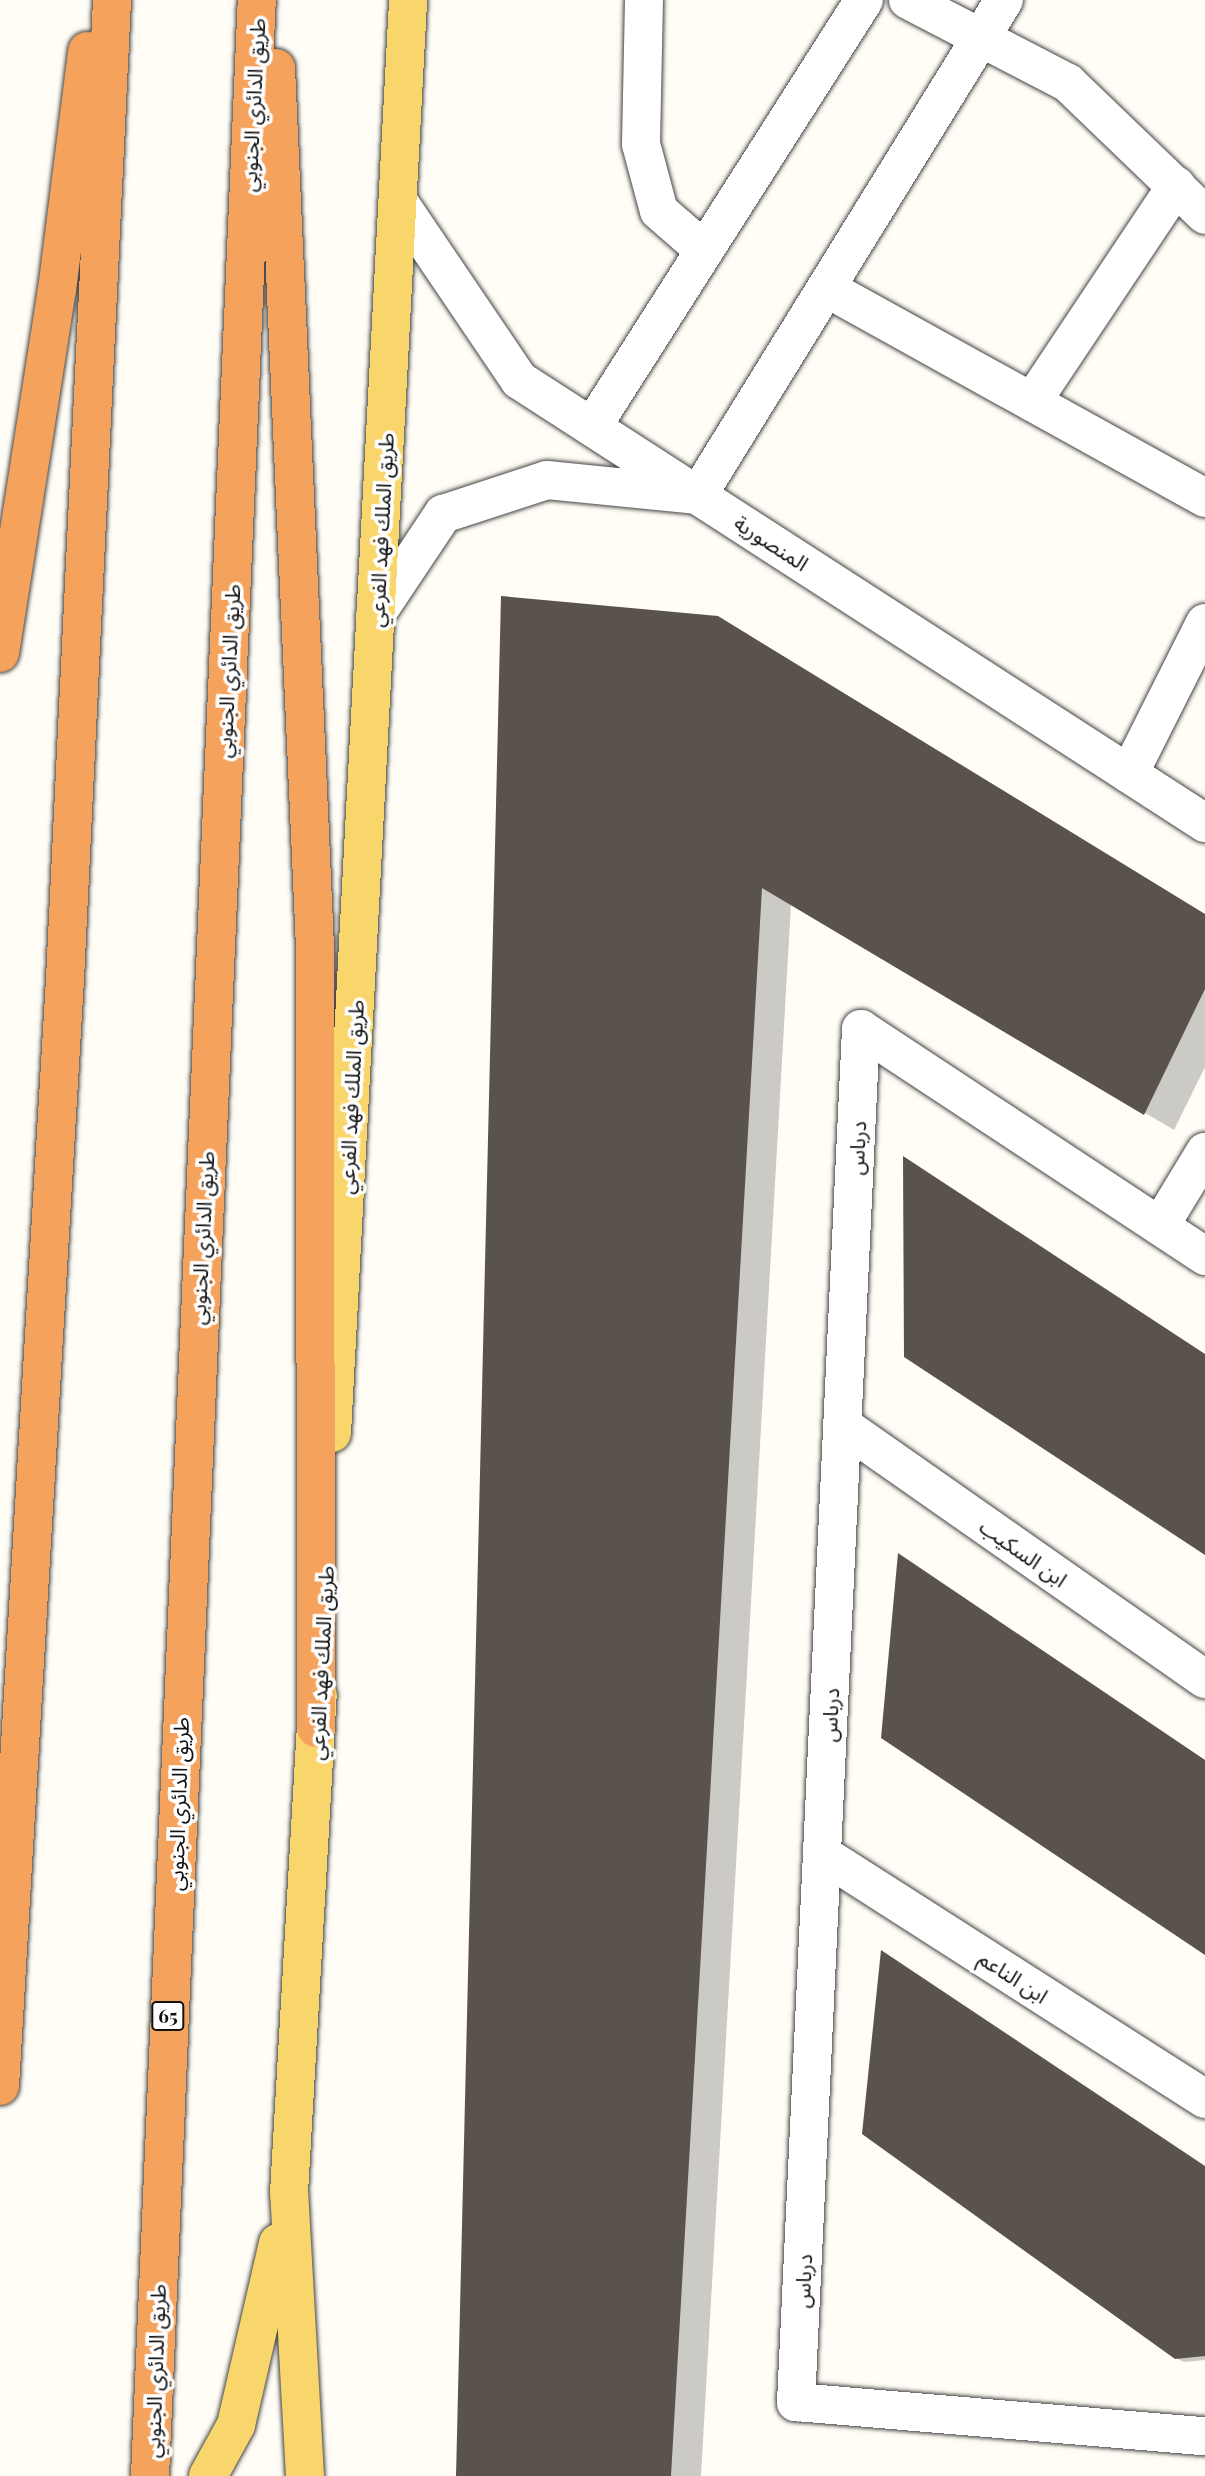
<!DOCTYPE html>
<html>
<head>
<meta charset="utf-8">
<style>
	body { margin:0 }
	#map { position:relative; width:1205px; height:2476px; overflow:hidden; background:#fffdf5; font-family:"Playfair Display","Noto Sans Arabic",serif }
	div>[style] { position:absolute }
	.shadow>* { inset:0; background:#0003 }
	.building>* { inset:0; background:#5a524d }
	.roads { filter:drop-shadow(0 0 2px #444) drop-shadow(0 0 2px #444) }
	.minor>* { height:38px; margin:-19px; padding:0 19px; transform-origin:19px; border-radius:19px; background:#fff }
	.major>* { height:38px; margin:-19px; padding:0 19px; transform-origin:19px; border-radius:19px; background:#f9d66b }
	.highway>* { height:38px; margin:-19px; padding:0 19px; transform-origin:19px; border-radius:19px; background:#f5a25d }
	span { translate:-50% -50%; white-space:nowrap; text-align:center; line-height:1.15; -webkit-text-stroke:7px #fff; paint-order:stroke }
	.shield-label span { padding:2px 5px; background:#fff; border:2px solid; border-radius:5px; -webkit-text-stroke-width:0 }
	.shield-label { font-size:19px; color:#111; font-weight:700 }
	.street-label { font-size:21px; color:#111 }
</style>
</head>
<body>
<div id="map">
	<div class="shadow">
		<i style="clip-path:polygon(502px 598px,1205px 915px,1205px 1067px,1174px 1130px,791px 904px,701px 2476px,457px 2476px)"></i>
		<i style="clip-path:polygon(1205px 2168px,1205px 2360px,1184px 2362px,1176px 2358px)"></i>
	</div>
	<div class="building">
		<i style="clip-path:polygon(501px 596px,718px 616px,1205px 914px,1205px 989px,1144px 1115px,762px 888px,671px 2476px,456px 2476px)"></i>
		<i style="clip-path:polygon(903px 1156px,1205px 1354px,1205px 1555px,904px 1357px)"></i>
		<i style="clip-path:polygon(898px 1553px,1205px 1760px,1205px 1955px,881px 1738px)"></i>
		<i style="clip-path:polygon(881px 1950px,1205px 2166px,1205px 2356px,1175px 2359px,862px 2134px)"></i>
	</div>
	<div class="roads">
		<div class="minor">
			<i style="left:644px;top:0;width:144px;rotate:91.2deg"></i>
			<i style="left:641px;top:144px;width:69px;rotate:75deg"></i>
			<i style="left:659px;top:211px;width:60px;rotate:40.9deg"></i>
			<i style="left:908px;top:0;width:180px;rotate:27.4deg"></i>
			<i style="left:1068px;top:83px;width:190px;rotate:43.9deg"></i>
			<i style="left:398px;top:201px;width:216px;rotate:55.9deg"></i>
			<i style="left:519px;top:380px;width:817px;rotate:32.85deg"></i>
			<i style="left:828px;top:289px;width:431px;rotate:29deg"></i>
			<i style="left:1032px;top:402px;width:260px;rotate:-56.3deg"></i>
			<i style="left:592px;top:427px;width:506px;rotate:-57.5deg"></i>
			<i style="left:375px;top:616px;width:123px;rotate:-56.3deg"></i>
			<i style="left:443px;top:514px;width:109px;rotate:-18.1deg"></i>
			<i style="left:547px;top:480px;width:152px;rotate:5.7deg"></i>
			<i style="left:698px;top:495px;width:582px;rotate:-58.28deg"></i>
			<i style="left:1129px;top:774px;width:169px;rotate:-63.3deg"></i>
			<i style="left:1160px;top:1226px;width:87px;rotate:-58.7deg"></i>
			<i style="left:1205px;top:1256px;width:412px;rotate:-146.6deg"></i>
			<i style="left:861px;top:1029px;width:1375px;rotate:92.71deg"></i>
			<i style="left:796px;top:2402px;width:410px;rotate:4.8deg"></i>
			<i style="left:842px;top:1425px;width:443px;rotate:35deg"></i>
			<i style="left:822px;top:1854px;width:455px;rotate:32.6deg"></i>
		</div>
		<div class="major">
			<i style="left:332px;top:1433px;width:1435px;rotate:-86.96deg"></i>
			<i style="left:208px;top:2476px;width:58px;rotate:-61.2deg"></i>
			<i style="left:236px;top:2425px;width:187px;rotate:-77deg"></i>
			<i style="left:305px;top:2476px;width:283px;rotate:-93.2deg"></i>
			<i style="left:289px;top:2193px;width:499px;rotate:-86.7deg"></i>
		</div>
		<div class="highway">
			<i style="left:276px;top:68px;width:879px;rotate:87.46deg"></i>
			<i style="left:315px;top:946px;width:782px;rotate:89.93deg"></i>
			<i style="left:0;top:653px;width:367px;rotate:-81.1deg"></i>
			<i style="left:57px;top:290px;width:241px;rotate:-82.8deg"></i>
			<i style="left:0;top:2086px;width:1109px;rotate:-86.64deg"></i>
			<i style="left:65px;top:979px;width:980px;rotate:-87.25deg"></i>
			<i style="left:150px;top:2476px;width:2478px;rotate:-87.53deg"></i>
		</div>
	</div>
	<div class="shield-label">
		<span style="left:168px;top:2016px">65</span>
	</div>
	<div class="street-label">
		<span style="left:252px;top:105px;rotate:-87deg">طريق الدائري الجنوبي</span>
		<span style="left:380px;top:530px;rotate:-87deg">طريق الملك فهد الفرعي</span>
		<span style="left:772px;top:542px;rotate:33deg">المنصورية</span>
		<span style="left:227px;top:671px;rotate:-87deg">طريق الدائري الجنوبي</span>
		<span style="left:350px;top:1097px;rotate:-87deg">طريق الملك فهد الفرعي</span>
		<span style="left:856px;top:1148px;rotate:-87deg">درباس</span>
		<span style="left:201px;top:1238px;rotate:-87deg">طريق الدائري الجنوبي</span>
		<span style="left:1024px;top:1552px;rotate:35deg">ابن السكيب</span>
		<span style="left:320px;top:1663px;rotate:-87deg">طريق الملك فهد الفرعي</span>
		<span style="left:829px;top:1715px;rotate:-87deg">درباس</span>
		<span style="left:177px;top:1804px;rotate:-88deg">طريق الدائري الجنوبي</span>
		<span style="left:1014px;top:1976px;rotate:33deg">ابن الناعم</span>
		<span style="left:802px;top:2281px;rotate:-87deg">درباس</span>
		<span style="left:154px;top:2371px;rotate:-88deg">طريق الدائري الجنوبي</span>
	</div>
</div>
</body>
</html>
